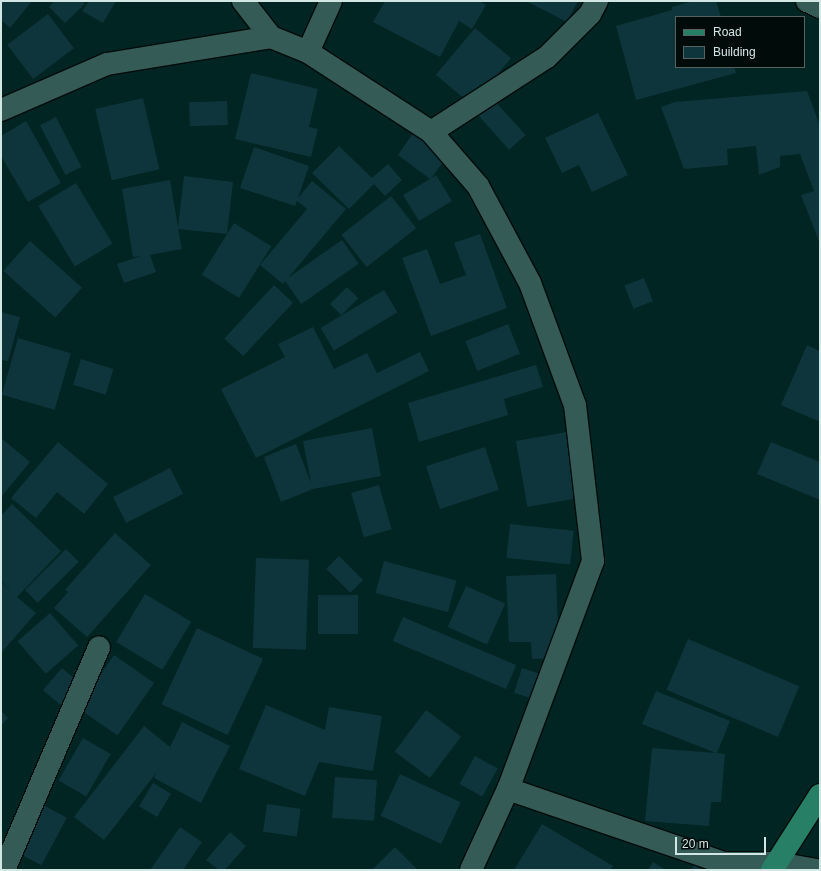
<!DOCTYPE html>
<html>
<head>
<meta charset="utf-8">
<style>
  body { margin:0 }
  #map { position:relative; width:821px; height:871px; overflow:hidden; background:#002522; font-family:Helvetica,sans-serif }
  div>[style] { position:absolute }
  .building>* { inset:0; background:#0e353b; transform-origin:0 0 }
  .roads { filter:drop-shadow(1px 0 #000c0a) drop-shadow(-1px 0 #000c0a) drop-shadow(0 1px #000c0a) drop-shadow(0 -1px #000c0a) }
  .minor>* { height:22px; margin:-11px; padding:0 11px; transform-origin:11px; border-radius:11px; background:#355b57 }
  .major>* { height:22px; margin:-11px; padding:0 11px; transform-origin:11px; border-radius:11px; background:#278065 }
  span { translate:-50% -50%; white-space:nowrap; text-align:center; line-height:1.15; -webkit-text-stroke:3.5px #010b0a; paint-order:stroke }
  .frame { position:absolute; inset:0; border:2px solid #d2e7e4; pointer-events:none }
  .legend { position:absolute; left:675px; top:16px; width:130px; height:52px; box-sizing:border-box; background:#010b0a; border:1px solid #556361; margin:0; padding:5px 7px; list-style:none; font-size:12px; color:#d2e7e4 }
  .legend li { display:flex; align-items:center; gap:8px; height:20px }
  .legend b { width:20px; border:1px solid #556361 }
  .scale { position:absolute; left:675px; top:837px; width:91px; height:18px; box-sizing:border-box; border:2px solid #d2e7e4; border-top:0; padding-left:5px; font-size:12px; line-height:14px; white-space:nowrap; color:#d2e7e4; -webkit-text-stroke:3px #010b0a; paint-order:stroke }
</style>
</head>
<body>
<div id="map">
  <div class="building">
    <i style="clip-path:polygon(1px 1px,32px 1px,10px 28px,1px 20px)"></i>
    <i style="clip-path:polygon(55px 1px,82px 1px,85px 4px,65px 23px,49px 7px)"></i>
    <i style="clip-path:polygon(89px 1px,116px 1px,103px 23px,82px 11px)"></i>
    <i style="clip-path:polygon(385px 1px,479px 1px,486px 5px,472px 29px,459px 21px,440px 57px,373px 22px)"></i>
    <i style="clip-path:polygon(526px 1px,578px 1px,567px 22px)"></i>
    <i style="clip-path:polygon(693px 1px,716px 1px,721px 17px,676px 17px,676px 67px,734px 67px,736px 73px,636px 100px,616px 26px,672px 10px,672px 7px)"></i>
    <i style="left:48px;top:14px;width:43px;height:51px;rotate:53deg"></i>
    <i style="left:475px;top:28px;width:47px;height:61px;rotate:40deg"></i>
    <i style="clip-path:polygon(251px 73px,318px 89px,309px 127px,318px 129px,311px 157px,235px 139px)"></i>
    <i style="clip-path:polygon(807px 91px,819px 123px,820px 134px,820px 244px,801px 195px,814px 191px,800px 154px,780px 156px,780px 167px,759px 175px,756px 146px,727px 149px,728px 165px,684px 169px,661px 107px,675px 102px)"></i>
    <i style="left:143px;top:98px;width:73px;height:49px;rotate:77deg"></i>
    <i style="left:494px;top:100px;width:47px;height:22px;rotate:48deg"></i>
    <i style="left:227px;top:101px;width:24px;height:38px;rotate:88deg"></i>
    <i style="clip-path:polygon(598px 113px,628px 175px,592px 192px,579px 165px,562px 173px,545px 138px)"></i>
    <i style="left:56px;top:117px;width:56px;height:18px;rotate:63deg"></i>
    <i style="clip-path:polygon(26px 121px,61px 183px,28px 202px,1px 156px,1px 136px)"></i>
    <i style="clip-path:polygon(413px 133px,446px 157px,431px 179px,436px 175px,452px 201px,419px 221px,403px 195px,430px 179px,398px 155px)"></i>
    <i style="clip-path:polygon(339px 146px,372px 178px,388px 164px,402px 180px,385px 196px,374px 184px,349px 209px,312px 173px)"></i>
    <i style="clip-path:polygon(254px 147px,309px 166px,298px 198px,312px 181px,346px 209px,283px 284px,260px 265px,307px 209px,297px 201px,295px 206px,240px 188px)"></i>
    <i style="clip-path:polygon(184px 176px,233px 182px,227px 234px,178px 229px,182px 249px,150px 255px,156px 272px,124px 283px,117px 264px,141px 256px,133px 257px,122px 189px,170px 180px,178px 227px)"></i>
    <i style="left:76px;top:183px;width:71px;height:44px;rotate:59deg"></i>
    <i style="left:391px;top:196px;width:41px;height:63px;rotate:52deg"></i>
    <i style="left:234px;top:223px;width:44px;height:61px;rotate:32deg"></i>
    <i style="clip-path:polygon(480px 234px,507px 308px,431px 336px,402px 258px,427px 249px,440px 284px,466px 275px,454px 243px)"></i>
    <i style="left:342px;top:240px;width:29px;height:70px;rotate:55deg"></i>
    <i style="left:30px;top:241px;width:70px;height:40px;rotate:42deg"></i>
    <i style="left:644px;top:278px;width:25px;height:21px;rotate:69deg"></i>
    <i style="left:274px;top:285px;width:26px;height:73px;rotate:43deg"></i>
    <i style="left:347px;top:287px;width:16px;height:24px;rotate:45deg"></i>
    <i style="left:384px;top:290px;width:26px;height:74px;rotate:59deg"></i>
    <i style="clip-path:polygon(1px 312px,20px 317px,8px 361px,1px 360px)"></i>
    <i style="left:508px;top:324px;width:32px;height:46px;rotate:68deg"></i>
    <i style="clip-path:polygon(313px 327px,334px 369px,367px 353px,377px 373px,420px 352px,429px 371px,256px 458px,221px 389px,285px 357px,278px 344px)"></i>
    <i style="left:18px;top:338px;width:55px;height:59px;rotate:16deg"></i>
    <i style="clip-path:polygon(807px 345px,820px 351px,820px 422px,781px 405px)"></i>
    <i style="left:81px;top:359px;width:34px;height:27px;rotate:17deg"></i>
    <i style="clip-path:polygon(536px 365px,543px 387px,504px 399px,508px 415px,419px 442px,408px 403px)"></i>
    <i style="clip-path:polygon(372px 428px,381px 476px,313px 489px,281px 502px,264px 457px,296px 444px,311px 483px,303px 441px)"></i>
    <i style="left:567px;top:432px;width:67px;height:52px;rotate:80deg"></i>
    <i style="clip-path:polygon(1px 438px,30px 462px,1px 497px)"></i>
    <i style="clip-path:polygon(58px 442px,108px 484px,84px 514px,57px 492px,36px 518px,11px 498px)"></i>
    <i style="clip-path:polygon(771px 442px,820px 462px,820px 500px,757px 474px)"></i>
    <i style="left:485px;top:447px;width:45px;height:62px;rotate:72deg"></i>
    <i style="left:170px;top:468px;width:29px;height:64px;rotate:63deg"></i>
    <i style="left:379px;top:485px;width:46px;height:29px;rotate:74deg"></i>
    <i style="clip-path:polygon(12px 504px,61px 551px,17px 597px,36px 613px,1px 653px,1px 582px,13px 593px,1px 581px,1px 516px)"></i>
    <i style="left:510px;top:524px;width:64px;height:34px;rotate:6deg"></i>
    <i style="clip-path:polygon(115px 533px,151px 565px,87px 637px,54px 608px,68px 592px,65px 590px)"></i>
    <i style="left:66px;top:549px;width:18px;height:58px;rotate:45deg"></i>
    <i style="left:339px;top:556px;width:34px;height:18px;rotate:45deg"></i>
    <i style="left:256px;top:558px;width:53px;height:90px;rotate:2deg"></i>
    <i style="left:384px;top:561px;width:75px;height:33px;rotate:15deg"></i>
    <i style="clip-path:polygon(556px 574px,559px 658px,532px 659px,531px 642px,509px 642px,506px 576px)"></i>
    <i style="left:466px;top:586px;width:43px;height:45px;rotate:24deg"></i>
    <i style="left:145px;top:594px;width:54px;height:56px;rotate:31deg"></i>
    <i style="left:358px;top:595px;width:39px;height:40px;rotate:90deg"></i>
    <i style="left:50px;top:613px;width:43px;height:43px;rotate:49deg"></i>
    <i style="left:403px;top:617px;width:123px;height:26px;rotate:23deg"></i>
    <i style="left:197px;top:628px;width:73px;height:84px;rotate:25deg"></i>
    <i style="left:688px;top:639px;width:121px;height:55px;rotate:23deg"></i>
    <i style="left:114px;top:655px;width:49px;height:64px;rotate:35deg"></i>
    <i style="left:62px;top:668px;width:23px;height:29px;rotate:41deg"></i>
    <i style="left:522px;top:668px;width:26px;height:26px;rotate:18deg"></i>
    <i style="clip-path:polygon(656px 691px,730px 721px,717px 753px,725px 754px,721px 802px,711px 802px,709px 826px,645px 821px,652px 748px,716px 753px,642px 724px)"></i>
    <i style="clip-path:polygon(266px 705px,325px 730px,329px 707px,382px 716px,373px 771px,319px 762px,305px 796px,239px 769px)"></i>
    <i style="left:426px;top:710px;width:44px;height:52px;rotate:37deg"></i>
    <i style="clip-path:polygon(1px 711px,8px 718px,1px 726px)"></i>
    <i style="clip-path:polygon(182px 722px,230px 746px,201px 803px,154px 778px,157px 772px,104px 840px,74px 817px,144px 726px,170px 747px)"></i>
    <i style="left:83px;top:738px;width:32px;height:49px;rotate:30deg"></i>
    <i style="left:475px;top:756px;width:26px;height:32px;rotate:29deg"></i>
    <i style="left:400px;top:774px;width:67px;height:46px;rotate:25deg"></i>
    <i style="left:335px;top:777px;width:42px;height:41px;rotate:4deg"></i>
    <i style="left:153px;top:783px;width:21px;height:27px;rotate:31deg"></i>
    <i style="left:267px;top:804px;width:34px;height:28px;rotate:8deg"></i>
    <i style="left:43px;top:805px;width:27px;height:54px;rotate:28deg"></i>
    <i style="clip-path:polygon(542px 824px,613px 866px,610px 870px,514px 870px)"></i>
    <i style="clip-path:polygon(180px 827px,202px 842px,183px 870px,150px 870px)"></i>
    <i style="clip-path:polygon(230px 832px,246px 846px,225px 870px,219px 870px,206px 860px)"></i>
    <i style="clip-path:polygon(395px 847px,418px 870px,372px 870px)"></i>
    <i style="clip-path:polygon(653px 862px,666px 870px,648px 870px)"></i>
    <i style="clip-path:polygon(694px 865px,701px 870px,691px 870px)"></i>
  </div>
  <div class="roads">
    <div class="minor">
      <i style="left:243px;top:1px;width:46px;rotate:52.1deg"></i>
      <i style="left:807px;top:1px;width:14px;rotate:25deg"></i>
      <i style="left:308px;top:52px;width:56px;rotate:-65.7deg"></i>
      <i style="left:1px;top:110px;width:116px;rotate:-23.5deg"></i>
      <i style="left:107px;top:64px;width:166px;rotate:-9.3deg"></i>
      <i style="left:271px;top:37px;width:40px;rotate:22deg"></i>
      <i style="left:308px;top:52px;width:147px;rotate:33deg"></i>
      <i style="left:431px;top:132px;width:72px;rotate:49deg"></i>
      <i style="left:478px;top:186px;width:110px;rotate:61.8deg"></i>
      <i style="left:530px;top:283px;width:130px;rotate:69.8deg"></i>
      <i style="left:575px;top:405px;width:157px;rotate:83.4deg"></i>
      <i style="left:593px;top:561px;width:243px;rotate:110.4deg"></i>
      <i style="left:508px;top:789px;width:89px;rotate:114.6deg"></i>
      <i style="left:431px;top:132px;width:138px;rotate:-32.9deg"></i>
      <i style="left:547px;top:57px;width:61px;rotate:-45deg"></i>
      <i style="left:590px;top:14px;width:15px;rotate:-62deg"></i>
      <i style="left:508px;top:789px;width:228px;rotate:18.9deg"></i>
      <i style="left:724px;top:863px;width:53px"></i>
      <i style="left:777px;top:863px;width:39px;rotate:10deg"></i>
      <i style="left:4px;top:870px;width:242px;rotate:-66.9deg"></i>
    </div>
    <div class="major">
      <i style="left:772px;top:870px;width:89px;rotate:-57.4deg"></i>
    </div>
  </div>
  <div class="frame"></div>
  <ul class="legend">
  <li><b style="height:5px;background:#278065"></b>Road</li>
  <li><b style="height:11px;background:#0e353b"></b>Building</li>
  </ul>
  <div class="scale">20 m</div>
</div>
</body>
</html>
